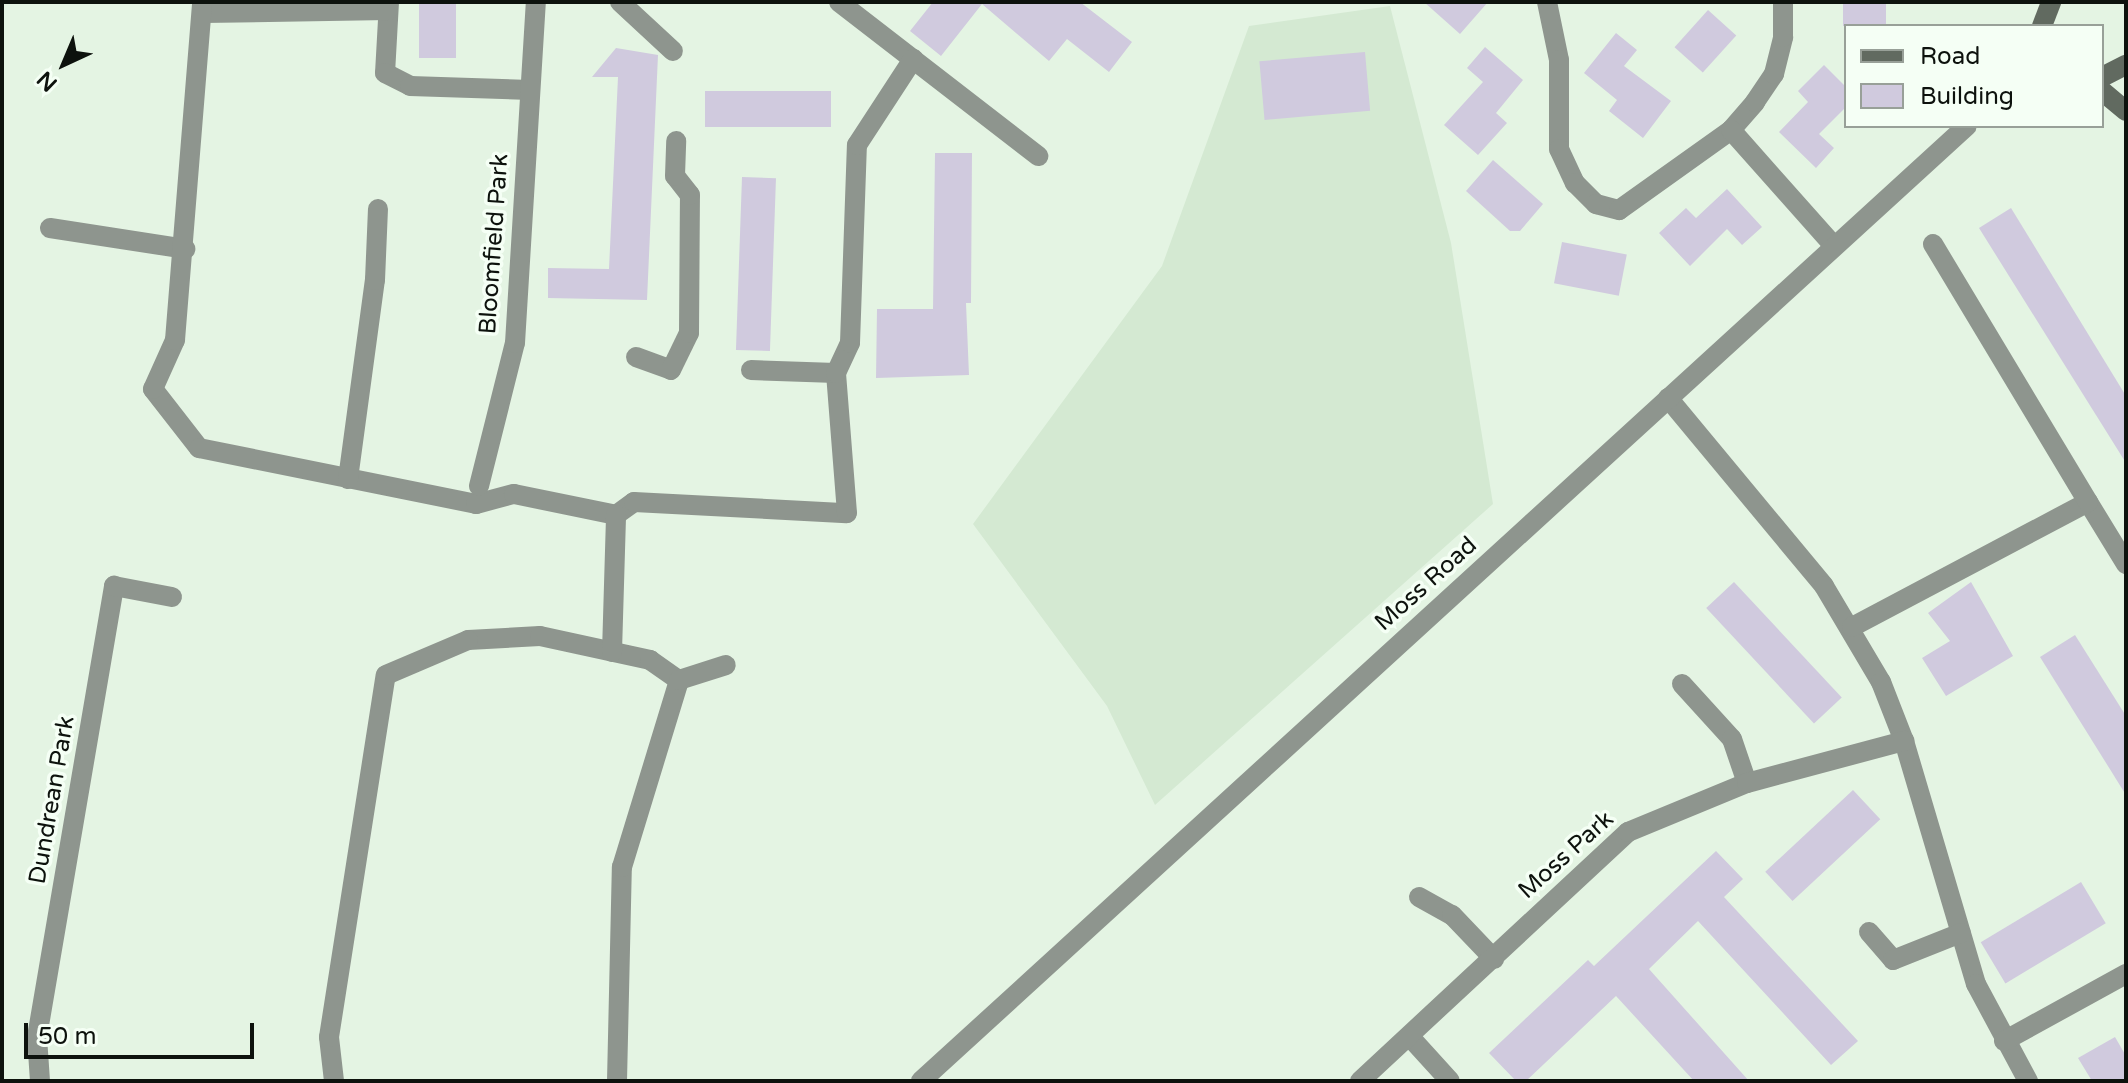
<!DOCTYPE html>
<html>
<head>
<meta charset="utf-8">
<style>
  body { margin:0 }
  #map { position:relative; width:2128px; height:1083px; overflow:hidden; background:#e4f4e3; font-family:"Varela Round",sans-serif }
  div>[style] { position:absolute }
  .built>* { inset:0; background:#d4e9d2 }
  .building>* { inset:0; background:#d0cade; transform-origin:0 0 }
  .pedestrian>* { height:20px; margin:-10px; padding:0 10px; transform-origin:10px; border-radius:10px; background:#8e958e }
  .minor>* { height:20px; margin:-10px; padding:0 10px; transform-origin:10px; border-radius:10px; background:#8e958e }
  .secondary>* { height:20px; margin:-10px; padding:0 10px; transform-origin:10px; border-radius:10px; background:#616a60 }
  span { translate:-50% -50%; white-space:nowrap; text-align:center; line-height:1.15; -webkit-text-stroke:7px #f5fff5; paint-order:stroke }
  .street-label { font-size:24px; color:#0d120d }
  .frame { position:absolute; inset:0; border:4px solid #0d120d; pointer-events:none }
  .legend { position:absolute; left:1844px; top:24px; width:260px; height:104px; box-sizing:border-box; background:#f5fff5; border:2px solid #98a098; margin:0; padding:10px 14px; list-style:none; font-size:24px; color:#0d120d }
  .legend li { display:flex; align-items:center; gap:16px; height:40px }
  .legend b { width:40px; border:2px solid #98a098 }
  .north { position:absolute; left:24px; top:24px; width:80px; height:80px; -webkit-text-stroke:6px #f5fff5; paint-order:stroke; rotate:224deg; font-size:22px; font-weight:700; line-height:32px; text-align:center; color:#0d120d }
  .north::after { content:''; display:block; margin:auto; width:28px; height:36px; background:#0d120d; clip-path:polygon(50% 0,100% 100%,50% 72%,0 100%) }
  .scale { position:absolute; left:24px; top:1023px; width:230px; height:36px; box-sizing:border-box; border:4px solid #0d120d; border-top:0; padding-left:10px; font-size:24px; line-height:28px; white-space:nowrap; color:#0d120d; -webkit-text-stroke:6px #f5fff5; paint-order:stroke }
</style>
</head>
<body>
<div id="map">
  <div class="built">
    <i style="clip-path:polygon(1390px 6px,1451px 243px,1493px 504px,1155px 805px,1107px 706px,973px 524px,1162px 266px,1249px 26px)"></i>
  </div>
  <div class="building">
    <i style="left:419px;top:2px;width:37px;height:56px"></i>
    <i style="clip-path:polygon(933px 2px,1080px 2px,1132px 42px,1109px 72px,1067px 39px,1049px 61px,982px 4px,941px 56px,910px 31px)"></i>
    <i style="clip-path:polygon(1424px 2px,1488px 2px,1460px 34px)"></i>
    <i style="left:1843px;top:2px;width:43px;height:24px"></i>
    <i style="left:1708px;top:10px;width:38px;height:50px;rotate:42deg"></i>
    <i style="clip-path:polygon(1616px 33px,1637px 50px,1624px 66px,1671px 101px,1643px 138px,1609px 111px,1617px 100px,1584px 73px)"></i>
    <i style="clip-path:polygon(1485px 47px,1523px 80px,1496px 113px,1507px 123px,1478px 155px,1444px 125px,1483px 82px,1467px 68px)"></i>
    <i style="clip-path:polygon(616px 48px,658px 55px,647px 300px,548px 298px,548px 268px,609px 269px,618px 77px,592px 77px)"></i>
    <i style="left:1365px;top:52px;width:59px;height:106px;rotate:85deg"></i>
    <i style="clip-path:polygon(1824px 65px,1846px 87px,1846px 107px,1819px 134px,1834px 148px,1816px 168px,1779px 132px,1808px 102px,1798px 91px)"></i>
    <i style="left:705px;top:91px;width:126px;height:36px"></i>
    <i style="clip-path:polygon(935px 153px,972px 153px,971px 303px,966px 303px,969px 375px,876px 378px,877px 309px,933px 309px)"></i>
    <i style="clip-path:polygon(1493px 160px,1543px 204px,1520px 231px,1510px 231px,1466px 191px)"></i>
    <i style="left:742px;top:177px;width:34px;height:173px;rotate:2deg"></i>
    <i style="clip-path:polygon(1727px 189px,1762px 227px,1742px 245px,1727px 229px,1690px 266px,1659px 233px,1686px 208px,1696px 218px)"></i>
    <i style="clip-path:polygon(2011px 208px,2126px 396px,2126px 463px,1979px 228px)"></i>
    <i style="left:1562px;top:242px;width:66px;height:42px;rotate:11deg"></i>
    <i style="left:1734px;top:582px;width:158px;height:38px;rotate:47deg"></i>
    <i style="clip-path:polygon(1971px 582px,2013px 656px,1946px 696px,1922px 658px,1950px 641px,1928px 613px)"></i>
    <i style="clip-path:polygon(2075px 635px,2126px 716px,2126px 795px,2040px 657px)"></i>
    <i style="left:1853px;top:790px;width:40px;height:120px;rotate:47deg"></i>
    <i style="clip-path:polygon(1716px 851px,1743px 879px,1724px 897px,1858px 1041px,1831px 1065px,1698px 921px,1649px 969px,1749px 1081px,1694px 1081px,1616px 996px,1526px 1081px,1516px 1081px,1489px 1053px,1588px 960px,1594px 966px)"></i>
    <i style="left:2081px;top:882px;width:48px;height:117px;rotate:59deg"></i>
    <i style="clip-path:polygon(2115px 1037px,2126px 1056px,2126px 1081px,2092px 1081px,2078px 1058px)"></i>
  </div>
  <div class="pedestrian">
    <i style="left:389px;top:2px;width:71px;rotate:93.2deg"></i>
    <i style="left:385px;top:73px;width:28px;rotate:27deg"></i>
    <i style="left:410px;top:86px;width:120px;rotate:1.9deg"></i>
    <i style="left:620px;top:2px;width:72px;rotate:42.8deg"></i>
    <i style="left:203px;top:13px;width:185px;rotate:-0.9deg"></i>
    <i style="left:50px;top:228px;width:137px;rotate:8.8deg"></i>
    <i style="left:636px;top:357px;width:37px;rotate:20deg"></i>
    <i style="left:671px;top:370px;width:41px;rotate:-64.1deg"></i>
    <i style="left:689px;top:333px;width:138px;rotate:-89.6deg"></i>
    <i style="left:690px;top:195px;width:24px;rotate:-128deg"></i>
    <i style="left:675px;top:176px;width:35px;rotate:-88deg"></i>
    <i style="left:153px;top:389px;width:75px;rotate:52.1deg"></i>
    <i style="left:199px;top:448px;width:283px;rotate:11.4deg"></i>
    <i style="left:476px;top:504px;width:39px;rotate:-15deg"></i>
    <i style="left:514px;top:494px;width:104px;rotate:11.6deg"></i>
    <i style="left:616px;top:515px;width:22px;rotate:-36deg"></i>
    <i style="left:634px;top:502px;width:213px;rotate:3deg"></i>
    <i style="left:847px;top:513px;width:140px;rotate:-94.5deg"></i>
    <i style="left:348px;top:479px;width:201px;rotate:-82.3deg"></i>
    <i style="left:375px;top:280px;width:71px;rotate:-87.6deg"></i>
    <i style="left:468px;top:640px;width:72px;rotate:-3.2deg"></i>
    <i style="left:540px;top:636px;width:113px;rotate:12.3deg"></i>
    <i style="left:650px;top:660px;width:35px;rotate:35deg"></i>
    <i style="left:612px;top:652px;width:137px;rotate:-88.3deg"></i>
  </div>
  <div class="minor">
    <i style="left:839px;top:2px;width:252px;rotate:37.7deg"></i>
    <i style="left:1547px;top:2px;width:59px;rotate:78.3deg"></i>
    <i style="left:1559px;top:60px;width:89px;rotate:90deg"></i>
    <i style="left:1559px;top:149px;width:38px;rotate:65deg"></i>
    <i style="left:1575px;top:183px;width:30px;rotate:45deg"></i>
    <i style="left:1596px;top:204px;width:24px;rotate:15deg"></i>
    <i style="left:1619px;top:210px;width:138px;rotate:-35.5deg"></i>
    <i style="left:1731px;top:130px;width:37px;rotate:-49deg"></i>
    <i style="left:1755px;top:102px;width:34px;rotate:-56deg"></i>
    <i style="left:1774px;top:74px;width:38px;rotate:-76deg"></i>
    <i style="left:1783px;top:37px;width:35px;rotate:-90deg"></i>
    <i style="left:1731px;top:130px;width:154px;rotate:48.4deg"></i>
    <i style="left:751px;top:370px;width:85px;rotate:2deg"></i>
    <i style="left:836px;top:373px;width:33px;rotate:-65deg"></i>
    <i style="left:850px;top:343px;width:198px;rotate:-88deg"></i>
    <i style="left:857px;top:145px;width:103px;rotate:-56.9deg"></i>
    <i style="left:153px;top:389px;width:54px;rotate:-65.8deg"></i>
    <i style="left:175px;top:340px;width:339px;rotate:-85.4deg"></i>
    <i style="left:1668px;top:398px;width:244px;rotate:50.3deg"></i>
    <i style="left:1824px;top:586px;width:112px;rotate:59.3deg"></i>
    <i style="left:1881px;top:682px;width:63px;rotate:68.7deg"></i>
    <i style="left:1904px;top:741px;width:253px;rotate:73.5deg"></i>
    <i style="left:1976px;top:984px;width:110px;rotate:61.8deg"></i>
    <i style="left:479px;top:486px;width:147px;rotate:-75.9deg"></i>
    <i style="left:515px;top:343px;width:342px;rotate:-86.5deg"></i>
    <i style="left:2088px;top:502px;width:73px;rotate:58.5deg"></i>
    <i style="left:1852px;top:627px;width:267px;rotate:-27.9deg"></i>
    <i style="left:2088px;top:502px;width:301px;rotate:-121deg"></i>
    <i style="left:1682px;top:684px;width:74px;rotate:47.7deg"></i>
    <i style="left:1732px;top:739px;width:46px;rotate:71.2deg"></i>
    <i style="left:1419px;top:897px;width:38px;rotate:29deg"></i>
    <i style="left:1452px;top:915px;width:61px;rotate:46.3deg"></i>
    <i style="left:1869px;top:932px;width:37px;rotate:49deg"></i>
    <i style="left:1893px;top:960px;width:73px;rotate:-21.7deg"></i>
    <i style="left:1410px;top:1037px;width:59px;rotate:47.7deg"></i>
    <i style="left:2004px;top:1041px;width:139px;rotate:-28.8deg"></i>
    <i style="left:40px;top:1081px;width:44px;rotate:-93.9deg"></i>
    <i style="left:37px;top:1037px;width:458px;rotate:-80.3deg"></i>
    <i style="left:114px;top:586px;width:59px;rotate:10.7deg"></i>
    <i style="left:334px;top:1081px;width:44px;rotate:-96.5deg"></i>
    <i style="left:329px;top:1037px;width:366px;rotate:-81.1deg"></i>
    <i style="left:386px;top:675px;width:89px;rotate:-23.1deg"></i>
    <i style="left:617px;top:1081px;width:214px;rotate:-88.7deg"></i>
    <i style="left:622px;top:867px;width:195px;rotate:-73deg"></i>
    <i style="left:679px;top:680px;width:49px;rotate:-17.7deg"></i>
    <i style="left:921px;top:1081px;width:1416px;rotate:-42.4deg"></i>
    <i style="left:1360px;top:1081px;width:366px;rotate:-42.9deg"></i>
    <i style="left:1628px;top:832px;width:129px;rotate:-22.4deg"></i>
    <i style="left:1747px;top:783px;width:163px;rotate:-15deg"></i>
  </div>
  <div class="secondary">
    <i style="left:2042px;top:26px;width:26px;rotate:-69deg"></i>
    <i style="left:2102px;top:77px;width:27px;rotate:-27deg"></i>
    <i style="left:2102px;top:91px;width:31px;rotate:40deg"></i>
  </div>
  <div class="street-label">
    <span style="left:494px;top:244px;rotate:-86deg">Bloomfield Park</span>
    <span style="left:1426px;top:584px;rotate:-42deg">Moss Road</span>
    <span style="left:52px;top:800px;rotate:-80deg">Dundrean Park</span>
    <span style="left:1566px;top:855px;rotate:-42deg">Moss Park</span>
  </div>
  <div class="frame"></div>
  <ul class="legend">
  <li><b style="height:10px;background:#616a60"></b>Road</li>
  <li><b style="height:22px;background:#d0cade"></b>Building</li>
  </ul>
  <div class="north">N</div>
  <div class="scale">50 m</div>
</div>
</body>
</html>
